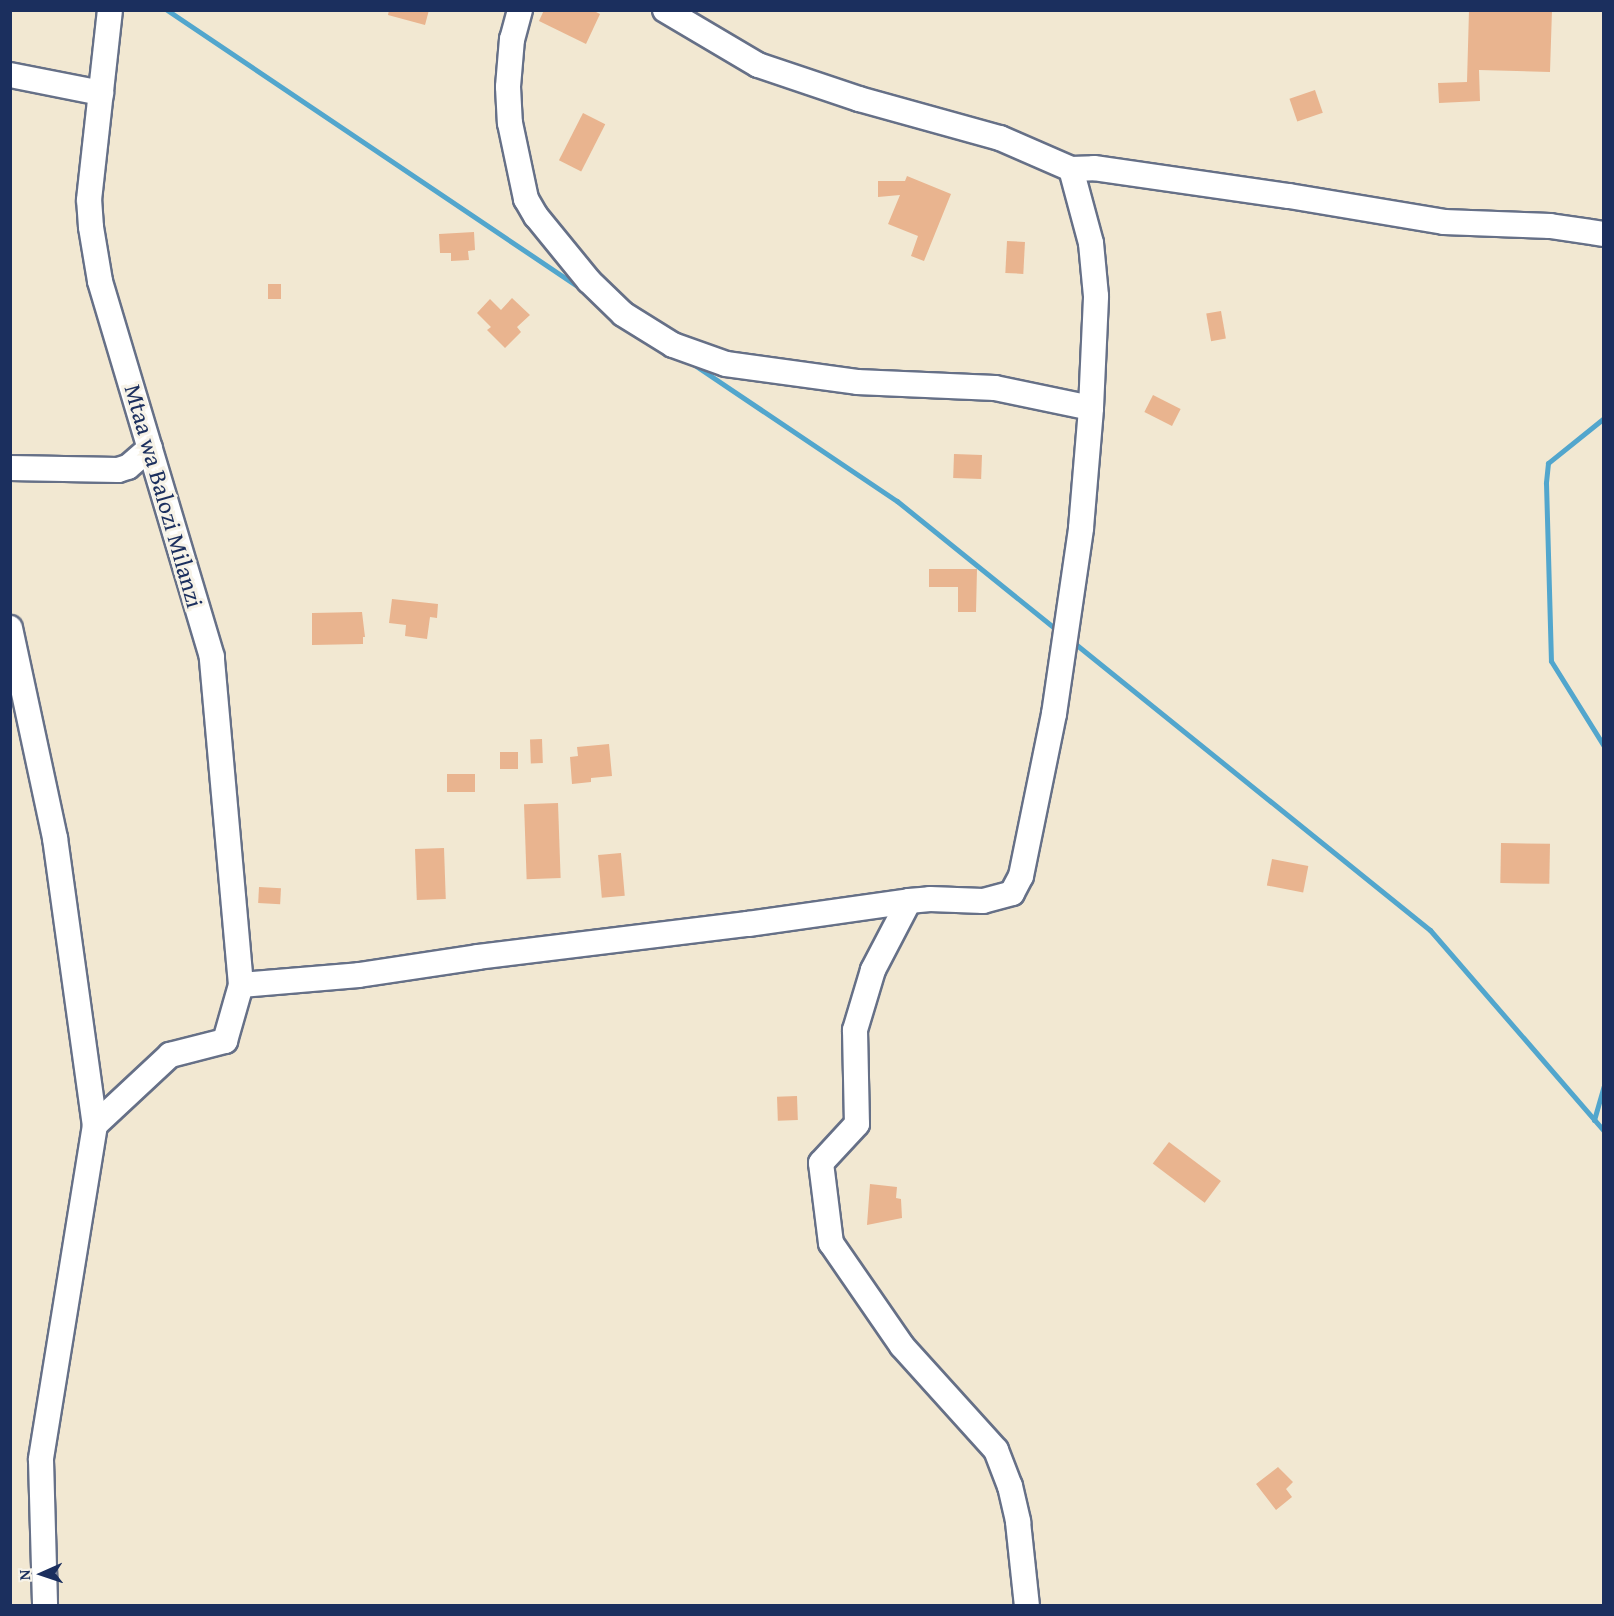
<!DOCTYPE html>
<html>
<head>
<meta charset="utf-8">
<style>
  body { margin:0 }
  #map { position:relative; width:1614px; height:1616px; overflow:hidden; background:#f2e8d2; font-family:"Gentium Book Plus",serif }
  div>[style] { position:absolute }
  .stream>* { height:5px; margin:-2.5px; padding:0 2.5px; transform-origin:2.5px; border-radius:2.5px; background:#52a6cd }
  .building>* { inset:0; background:#e9b48f; transform-origin:0 0 }
  .roads { filter:drop-shadow(2px 0 #667087) drop-shadow(-2px 0 #667087) drop-shadow(0 2px #667087) drop-shadow(0 -2px #667087) }
  .minor>* { height:24px; margin:-12px; padding:0 12px; transform-origin:12px; border-radius:12px; background:#fff }
  span { translate:-50% -50%; white-space:nowrap; text-align:center; line-height:1.15; -webkit-text-stroke:6px #f7f3e8; paint-order:stroke }
  .street-label { font-size:24px; color:#1b2f5e }
  .frame { position:absolute; inset:0; border:12px solid #1b2f5e; pointer-events:none }
  .north { position:absolute; left:12px; top:1544px; width:60px; height:60px; -webkit-text-stroke:4px #f7f3e8; paint-order:stroke; rotate:267deg; font-size:16px; font-weight:700; line-height:24px; text-align:center; color:#1b2f5e }
  .north::after { content:''; display:block; margin:auto; width:21px; height:27px; background:#1b2f5e; clip-path:polygon(50% 0,100% 100%,50% 72%,0 100%) }
</style>
</head>
<body>
<div id="map">
  <div class="stream">
    <i style="left:167px;top:10px;width:501px;rotate:33.94deg"></i>
    <i style="left:693px;top:364px;width:246px;rotate:33.9deg"></i>
    <i style="left:897px;top:501px;width:207px;rotate:38.9deg"></i>
    <i style="left:1604px;top:418px;width:72px;rotate:141.2deg"></i>
    <i style="left:1548px;top:463px;width:20px;rotate:96deg"></i>
    <i style="left:1546px;top:483px;width:178px;rotate:88.4deg"></i>
    <i style="left:1551px;top:661px;width:100px;rotate:58.1deg"></i>
    <i style="left:1073px;top:642px;width:459px;rotate:38.9deg"></i>
    <i style="left:1430px;top:930px;width:266px;rotate:49.1deg"></i>
    <i style="left:1594px;top:1120px;width:35px;rotate:-74deg"></i>
  </div>
  <div class="building">
    <i style="clip-path:polygon(389px 10px,429px 10px,425px 25px,388px 15px)"></i>
    <i style="clip-path:polygon(544px 10px,592px 10px,600px 14px,586px 44px,539px 21px)"></i>
    <i style="clip-path:polygon(1469px 10px,1552px 10px,1550px 72px,1479px 70px,1480px 101px,1439px 103px,1438px 83px,1467px 82px)"></i>
    <i style="left:1315px;top:90px;width:24px;height:27px;rotate:71deg"></i>
    <i style="left:583px;top:113px;width:25px;height:53px;rotate:27deg"></i>
    <i style="clip-path:polygon(907px 176px,951px 194px,924px 261px,911px 256px,918px 236px,888px 224px,900px 195px,878px 197px,878px 181px,905px 181px)"></i>
    <i style="clip-path:polygon(474px 232px,475px 250px,468px 251px,469px 260px,451px 261px,451px 253px,440px 253px,439px 234px)"></i>
    <i style="left:1007px;top:241px;width:18px;height:32px;rotate:3deg"></i>
    <i style="left:268px;top:284px;width:13px;height:15px"></i>
    <i style="clip-path:polygon(512px 298px,530px 315px,517px 327px,521px 332px,505px 348px,487px 330px,491px 327px,477px 313px,490px 299px,501px 310px)"></i>
    <i style="left:1221px;top:311px;width:28px;height:15px;rotate:80deg"></i>
    <i style="left:1153px;top:395px;width:31px;height:19px;rotate:27deg"></i>
    <i style="left:954px;top:454px;width:28px;height:24px;rotate:2deg"></i>
    <i style="clip-path:polygon(929px 569px,977px 569px,976px 612px,958px 612px,958px 587px,929px 587px)"></i>
    <i style="clip-path:polygon(392px 599px,438px 604px,437px 618px,430px 617px,427px 639px,405px 636px,406px 625px,389px 623px)"></i>
    <i style="clip-path:polygon(362px 612px,365px 637px,363px 637px,363px 644px,312px 645px,312px 613px)"></i>
    <i style="left:542px;top:739px;width:24px;height:12px;rotate:88deg"></i>
    <i style="clip-path:polygon(609px 744px,612px 776px,591px 778px,591px 782px,572px 784px,570px 757px,578px 756px,577px 747px)"></i>
    <i style="left:500px;top:752px;width:18px;height:17px"></i>
    <i style="left:475px;top:774px;width:18px;height:28px;rotate:90deg"></i>
    <i style="left:558px;top:803px;width:75px;height:34px;rotate:88deg"></i>
    <i style="left:1501px;top:843px;width:49px;height:40px;rotate:1deg"></i>
    <i style="left:444px;top:848px;width:51px;height:29px;rotate:88deg"></i>
    <i style="left:621px;top:853px;width:43px;height:23px;rotate:85deg"></i>
    <i style="left:1272px;top:859px;width:37px;height:27px;rotate:11deg"></i>
    <i style="left:259px;top:887px;width:22px;height:16px;rotate:3deg"></i>
    <i style="left:797px;top:1096px;width:24px;height:20px;rotate:88deg"></i>
    <i style="left:1169px;top:1142px;width:65px;height:27px;rotate:37deg"></i>
    <i style="clip-path:polygon(870px 1184px,897px 1187px,896px 1198px,901px 1199px,902px 1218px,867px 1225px)"></i>
    <i style="clip-path:polygon(1278px 1467px,1293px 1482px,1286px 1489px,1292px 1497px,1276px 1510px,1256px 1484px)"></i>
  </div>
  <div class="roads">
    <div class="minor">
      <i style="left:520px;top:10px;width:30px;rotate:105deg"></i>
      <i style="left:512px;top:39px;width:48px;rotate:94.8deg"></i>
      <i style="left:508px;top:87px;width:36px;rotate:87deg"></i>
      <i style="left:510px;top:123px;width:78px;rotate:78.1deg"></i>
      <i style="left:526px;top:199px;width:20px;rotate:60deg"></i>
      <i style="left:536px;top:216px;width:84px;rotate:50.8deg"></i>
      <i style="left:589px;top:281px;width:47px;rotate:44.1deg"></i>
      <i style="left:623px;top:314px;width:59px;rotate:31.8deg"></i>
      <i style="left:673px;top:345px;width:56px;rotate:19.7deg"></i>
      <i style="left:726px;top:364px;width:132px;rotate:7.8deg"></i>
      <i style="left:857px;top:382px;width:138px;rotate:2.5deg"></i>
      <i style="left:995px;top:388px;width:98px;rotate:11.8deg"></i>
      <i style="left:665px;top:10px;width:108px;rotate:30.6deg"></i>
      <i style="left:758px;top:65px;width:107px;rotate:18.6deg"></i>
      <i style="left:859px;top:99px;width:146px;rotate:15.5deg"></i>
      <i style="left:1000px;top:138px;width:77px;rotate:23.6deg"></i>
      <i style="left:1071px;top:169px;width:23px;rotate:-2deg"></i>
      <i style="left:1094px;top:168px;width:197px;rotate:8.2deg"></i>
      <i style="left:1289px;top:196px;width:157px;rotate:9.5deg"></i>
      <i style="left:1444px;top:222px;width:106px;rotate:2.2deg"></i>
      <i style="left:1550px;top:226px;width:55px;rotate:8.4deg"></i>
      <i style="left:10px;top:75px;width:93px;rotate:11.2deg"></i>
      <i style="left:10px;top:468px;width:108px;rotate:1.1deg"></i>
      <i style="left:118px;top:470px;width:10px;rotate:-17deg"></i>
      <i style="left:128px;top:467px;width:29px;rotate:-41deg"></i>
      <i style="left:10px;top:628px;width:215px;rotate:77.9deg"></i>
      <i style="left:55px;top:838px;width:290px;rotate:82.1deg"></i>
      <i style="left:95px;top:1125px;width:339px;rotate:99.2deg"></i>
      <i style="left:41px;top:1460px;width:146px;rotate:88.4deg"></i>
      <i style="left:909px;top:901px;width:78px;rotate:117.6deg"></i>
      <i style="left:873px;top:970px;width:63px;rotate:106.7deg"></i>
      <i style="left:855px;top:1030px;width:94px;rotate:88.8deg"></i>
      <i style="left:857px;top:1124px;width:53px;rotate:132.7deg"></i>
      <i style="left:821px;top:1163px;width:81px;rotate:82.9deg"></i>
      <i style="left:831px;top:1243px;width:125px;rotate:55.4deg"></i>
      <i style="left:902px;top:1346px;width:140px;rotate:47.9deg"></i>
      <i style="left:996px;top:1450px;width:39px;rotate:69deg"></i>
      <i style="left:1010px;top:1486px;width:37px;rotate:77deg"></i>
      <i style="left:1018px;top:1522px;width:84px;rotate:83.9deg"></i>
      <i style="left:241px;top:985px;width:118px;rotate:-4.8deg"></i>
      <i style="left:359px;top:975px;width:120px;rotate:-8.6deg"></i>
      <i style="left:478px;top:957px;width:272px;rotate:-7deg"></i>
      <i style="left:748px;top:924px;width:163px;rotate:-8.1deg"></i>
      <i style="left:909px;top:901px;width:21px;rotate:-5deg"></i>
      <i style="left:930px;top:899px;width:53px;rotate:2.2deg"></i>
      <i style="left:983px;top:901px;width:30px;rotate:-15deg"></i>
      <i style="left:1012px;top:893px;width:19px;rotate:-62deg"></i>
      <i style="left:1021px;top:876px;width:165px;rotate:-78.5deg"></i>
      <i style="left:1054px;top:714px;width:188px;rotate:-81.7deg"></i>
      <i style="left:1081px;top:528px;width:120px;rotate:-85.2deg"></i>
      <i style="left:1091px;top:408px;width:112px;rotate:-87.4deg"></i>
      <i style="left:1096px;top:296px;width:53px;rotate:-95.4deg"></i>
      <i style="left:1091px;top:243px;width:77px;rotate:-105.1deg"></i>
      <i style="left:95px;top:1125px;width:103px;rotate:-43deg"></i>
      <i style="left:170px;top:1055px;width:57px;rotate:-14.3deg"></i>
      <i style="left:225px;top:1041px;width:58px;rotate:-74.1deg"></i>
      <i style="left:241px;top:985px;width:329px;rotate:-95.1deg"></i>
      <i style="left:212px;top:657px;width:392px;rotate:-106.6deg"></i>
      <i style="left:100px;top:281px;width:55px;rotate:-99.5deg"></i>
      <i style="left:91px;top:227px;width:27px;rotate:-94deg"></i>
      <i style="left:89px;top:200px;width:191px;rotate:-83.7deg"></i>
    </div>
  </div>
  <div class="street-label">
    <span style="left:164px;top:496px;rotate:74deg">Mtaa wa Balozi Milanzi</span>
  </div>
  <div class="frame"></div>
  <div class="north">N</div>
</div>
</body>
</html>
